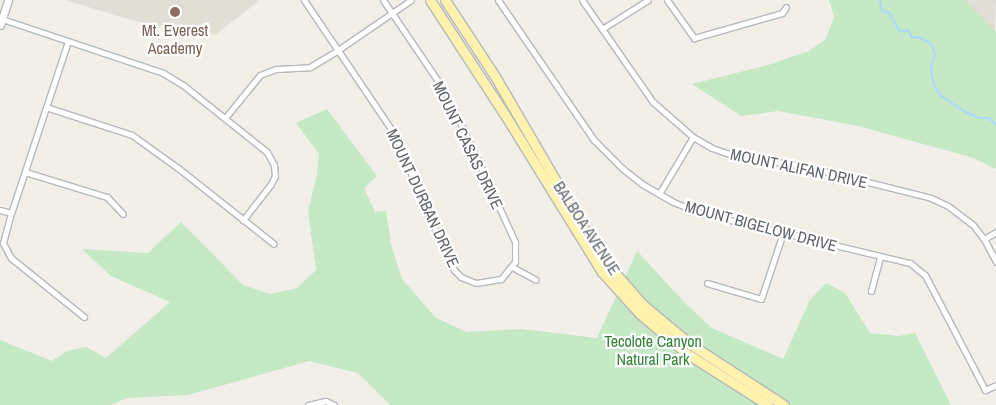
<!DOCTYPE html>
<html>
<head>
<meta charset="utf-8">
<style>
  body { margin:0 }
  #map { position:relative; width:996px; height:405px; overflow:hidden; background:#f1efe8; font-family:"Archivo Narrow",sans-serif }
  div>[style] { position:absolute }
  .education>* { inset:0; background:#e1ded6 }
  .green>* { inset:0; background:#c5e8c5 }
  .stream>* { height:2px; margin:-1px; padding:0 1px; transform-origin:1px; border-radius:1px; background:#aadaff }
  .roads { filter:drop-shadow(1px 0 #b5b8bc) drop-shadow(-1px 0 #b5b8bc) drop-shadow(0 1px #b5b8bc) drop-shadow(0 -1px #b5b8bc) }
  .minor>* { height:5px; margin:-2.5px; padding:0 2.5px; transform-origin:2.5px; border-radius:2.5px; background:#fff }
  .tertiary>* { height:7px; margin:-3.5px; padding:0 3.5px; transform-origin:3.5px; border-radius:3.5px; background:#fff }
  .primary>* { height:9px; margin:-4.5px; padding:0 4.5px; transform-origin:4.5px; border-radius:4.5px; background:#fff2af }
  .dots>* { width:14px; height:14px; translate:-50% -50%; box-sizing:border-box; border:2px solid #fff; border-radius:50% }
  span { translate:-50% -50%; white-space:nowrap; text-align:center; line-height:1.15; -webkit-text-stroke:4.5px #fff; paint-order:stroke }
  .education-label { font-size:16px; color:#785e54 }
  .street-label { font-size:16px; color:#5f6368 }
  .park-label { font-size:16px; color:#348238 }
</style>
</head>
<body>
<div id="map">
  <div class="education">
    <i style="clip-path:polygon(65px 0,257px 0,258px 2px,215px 35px,138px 22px)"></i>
    <i style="clip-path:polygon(965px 0,996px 0,995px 33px)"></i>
  </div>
  <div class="green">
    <i style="clip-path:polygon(829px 0,965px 0,996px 32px,996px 169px,974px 158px,858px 126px,778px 111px,741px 116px,692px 84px,768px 65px,809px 51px,826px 39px,834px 17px)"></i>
    <i style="clip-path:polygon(327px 109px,377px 176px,364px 188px,375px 212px,386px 211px,391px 244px,402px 279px,436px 318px,467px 332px,521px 329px,597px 338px,637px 251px,687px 305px,712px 328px,783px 359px,810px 300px,826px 283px,845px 293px,870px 333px,899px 336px,915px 333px,951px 405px,390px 405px,358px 373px,309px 361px,188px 395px,127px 398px,111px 405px,0 405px,0 340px,52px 361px,67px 351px,86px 347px,106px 358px,170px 302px,111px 276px,82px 249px,148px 253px,181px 222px,243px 285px,270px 294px,297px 288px,316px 270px,308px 211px,317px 175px,319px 154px,296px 123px)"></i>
  </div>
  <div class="stream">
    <i style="left:880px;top:0;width:11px;rotate:80deg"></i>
    <i style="left:882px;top:11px;width:8px;rotate:14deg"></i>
    <i style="left:890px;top:13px;width:20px;rotate:63deg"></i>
    <i style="left:899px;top:31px;width:9px;rotate:-6deg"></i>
    <i style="left:908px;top:30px;width:9px;rotate:63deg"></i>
    <i style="left:912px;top:38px;width:7px;rotate:-8deg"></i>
    <i style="left:919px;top:37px;width:11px;rotate:27deg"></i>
    <i style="left:929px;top:42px;width:7px;rotate:56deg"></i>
    <i style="left:933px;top:48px;width:6px;rotate:72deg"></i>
    <i style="left:935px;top:54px;width:15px;rotate:106deg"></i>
    <i style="left:931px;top:68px;width:8px;rotate:83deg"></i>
    <i style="left:932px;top:76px;width:9px;rotate:77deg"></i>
    <i style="left:934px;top:85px;width:12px;rotate:59deg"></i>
    <i style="left:940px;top:95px;width:29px;rotate:34deg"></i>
    <i style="left:964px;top:111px;width:17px;rotate:25deg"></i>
    <i style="left:979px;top:118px;width:10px"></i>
    <i style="left:989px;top:118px;width:10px;rotate:45deg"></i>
  </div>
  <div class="roads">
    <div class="minor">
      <i style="left:304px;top:0;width:166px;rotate:56deg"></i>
      <i style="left:397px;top:138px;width:71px;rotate:68.5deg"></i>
      <i style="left:423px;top:204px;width:73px;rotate:64.8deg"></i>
      <i style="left:454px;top:270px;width:10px;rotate:45deg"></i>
      <i style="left:461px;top:277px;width:16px;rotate:22deg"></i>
      <i style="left:476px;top:283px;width:25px;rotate:-9deg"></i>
      <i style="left:501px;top:279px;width:22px;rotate:-51deg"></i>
      <i style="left:515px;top:262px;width:20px;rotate:-90deg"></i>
      <i style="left:515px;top:242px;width:142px;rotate:-114.6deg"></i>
      <i style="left:456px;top:113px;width:30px;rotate:-118deg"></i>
      <i style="left:442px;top:87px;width:105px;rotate:-124.1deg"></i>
      <i style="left:498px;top:0;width:170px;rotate:55.6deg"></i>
      <i style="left:594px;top:140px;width:41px;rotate:45deg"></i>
      <i style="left:623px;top:169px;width:24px;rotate:38deg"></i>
      <i style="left:642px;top:184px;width:36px;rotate:30deg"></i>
      <i style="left:673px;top:202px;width:30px;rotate:21deg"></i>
      <i style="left:701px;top:213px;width:215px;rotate:13.5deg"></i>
      <i style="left:910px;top:263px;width:19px;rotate:39deg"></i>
      <i style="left:925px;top:275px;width:130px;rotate:62.4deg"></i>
      <i style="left:985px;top:390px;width:12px;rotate:-24deg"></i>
      <i style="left:582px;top:0;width:124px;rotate:55.2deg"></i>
      <i style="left:653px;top:102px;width:53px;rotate:41.2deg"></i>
      <i style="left:693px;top:137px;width:22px;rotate:30deg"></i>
      <i style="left:712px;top:148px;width:21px;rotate:19deg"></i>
      <i style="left:732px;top:155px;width:77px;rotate:9deg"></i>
      <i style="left:808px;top:167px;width:127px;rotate:14.1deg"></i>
      <i style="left:931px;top:198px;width:19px;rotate:25deg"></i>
      <i style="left:948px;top:206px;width:31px;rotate:37deg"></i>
      <i style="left:973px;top:225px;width:18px;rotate:52deg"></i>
      <i style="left:984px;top:239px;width:26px;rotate:62deg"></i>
      <i style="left:667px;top:0;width:47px;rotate:54.6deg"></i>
      <i style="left:694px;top:38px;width:91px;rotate:-15.9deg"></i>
      <i style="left:782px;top:13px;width:7px;rotate:-56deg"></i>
      <i style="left:2px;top:19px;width:170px;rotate:18.5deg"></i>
      <i style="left:163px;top:73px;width:23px;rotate:31deg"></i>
      <i style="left:183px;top:85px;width:107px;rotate:38.6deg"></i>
      <i style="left:267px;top:152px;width:15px;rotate:62deg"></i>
      <i style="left:274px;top:165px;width:11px;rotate:85deg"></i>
      <i style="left:275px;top:176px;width:9px;rotate:117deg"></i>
      <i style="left:271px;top:184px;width:46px;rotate:127.9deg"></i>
      <i style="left:602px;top:29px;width:54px;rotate:-32.2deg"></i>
      <i style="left:68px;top:41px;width:181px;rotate:108.3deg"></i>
      <i style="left:11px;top:213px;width:31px;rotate:105deg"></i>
      <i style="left:3px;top:243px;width:17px;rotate:62deg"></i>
      <i style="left:11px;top:258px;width:94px;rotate:38.9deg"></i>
      <i style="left:46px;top:107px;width:90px;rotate:18deg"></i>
      <i style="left:132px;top:135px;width:57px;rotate:35.7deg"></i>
      <i style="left:178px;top:168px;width:122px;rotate:38.4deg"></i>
      <i style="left:225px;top:118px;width:55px;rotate:-50.9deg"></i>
      <i style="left:260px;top:75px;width:17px;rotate:-21deg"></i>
      <i style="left:276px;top:69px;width:34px;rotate:-3deg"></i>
      <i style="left:310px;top:67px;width:33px;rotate:-31deg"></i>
      <i style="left:338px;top:50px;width:88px;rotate:-34.4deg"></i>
      <i style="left:25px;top:172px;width:86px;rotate:17deg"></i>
      <i style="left:107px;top:197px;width:23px;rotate:47deg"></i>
      <i style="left:659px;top:194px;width:66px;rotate:-59.2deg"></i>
      <i style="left:0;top:210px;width:11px;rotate:15deg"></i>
      <i style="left:984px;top:239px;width:14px;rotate:-30deg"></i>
      <i style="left:512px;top:267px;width:27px;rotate:28deg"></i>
      <i style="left:707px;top:283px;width:56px;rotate:16.5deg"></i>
      <i style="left:761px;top:299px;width:70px;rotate:-71.6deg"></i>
      <i style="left:871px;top:291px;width:35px;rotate:-75deg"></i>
      <i style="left:308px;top:405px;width:18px;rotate:-13deg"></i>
      <i style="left:326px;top:401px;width:9px;rotate:27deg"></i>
    </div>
    <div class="tertiary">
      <i style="left:0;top:25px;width:26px;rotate:-72deg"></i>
    </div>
    <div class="primary">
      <i style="left:430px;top:0;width:137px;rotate:56.9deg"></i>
      <i style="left:505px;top:115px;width:185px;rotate:58.3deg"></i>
      <i style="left:602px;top:272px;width:55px;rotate:47.9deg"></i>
      <i style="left:639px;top:313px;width:62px;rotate:40.4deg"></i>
      <i style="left:686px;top:353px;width:97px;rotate:32.4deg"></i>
      <i style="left:445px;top:0;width:93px;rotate:56.8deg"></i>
      <i style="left:496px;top:78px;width:169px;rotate:59.8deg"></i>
      <i style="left:581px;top:224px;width:50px;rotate:56.3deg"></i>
      <i style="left:609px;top:266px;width:50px;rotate:49deg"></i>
      <i style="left:642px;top:304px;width:62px;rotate:39.8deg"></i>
      <i style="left:690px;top:344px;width:112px;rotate:33deg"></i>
    </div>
  </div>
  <div class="dots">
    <i style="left:175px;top:12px;background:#8d6e63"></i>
  </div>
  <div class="education-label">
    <span style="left:175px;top:39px">Mt. Everest<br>Academy</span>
  </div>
  <div class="street-label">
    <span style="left:468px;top:145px;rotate:64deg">MOUNT CASAS DRIVE</span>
    <span style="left:799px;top:168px;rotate:12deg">MOUNT ALIFAN DRIVE</span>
    <span style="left:423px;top:198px;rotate:65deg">MOUNT DURBAN DRIVE</span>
    <span style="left:761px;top:226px;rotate:15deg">MOUNT BIGELOW DRIVE</span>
    <span style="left:587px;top:228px;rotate:57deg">BALBOA AVENUE</span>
  </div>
  <div class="park-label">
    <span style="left:653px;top:350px">Tecolote Canyon<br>Natural Park</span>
  </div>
</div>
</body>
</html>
